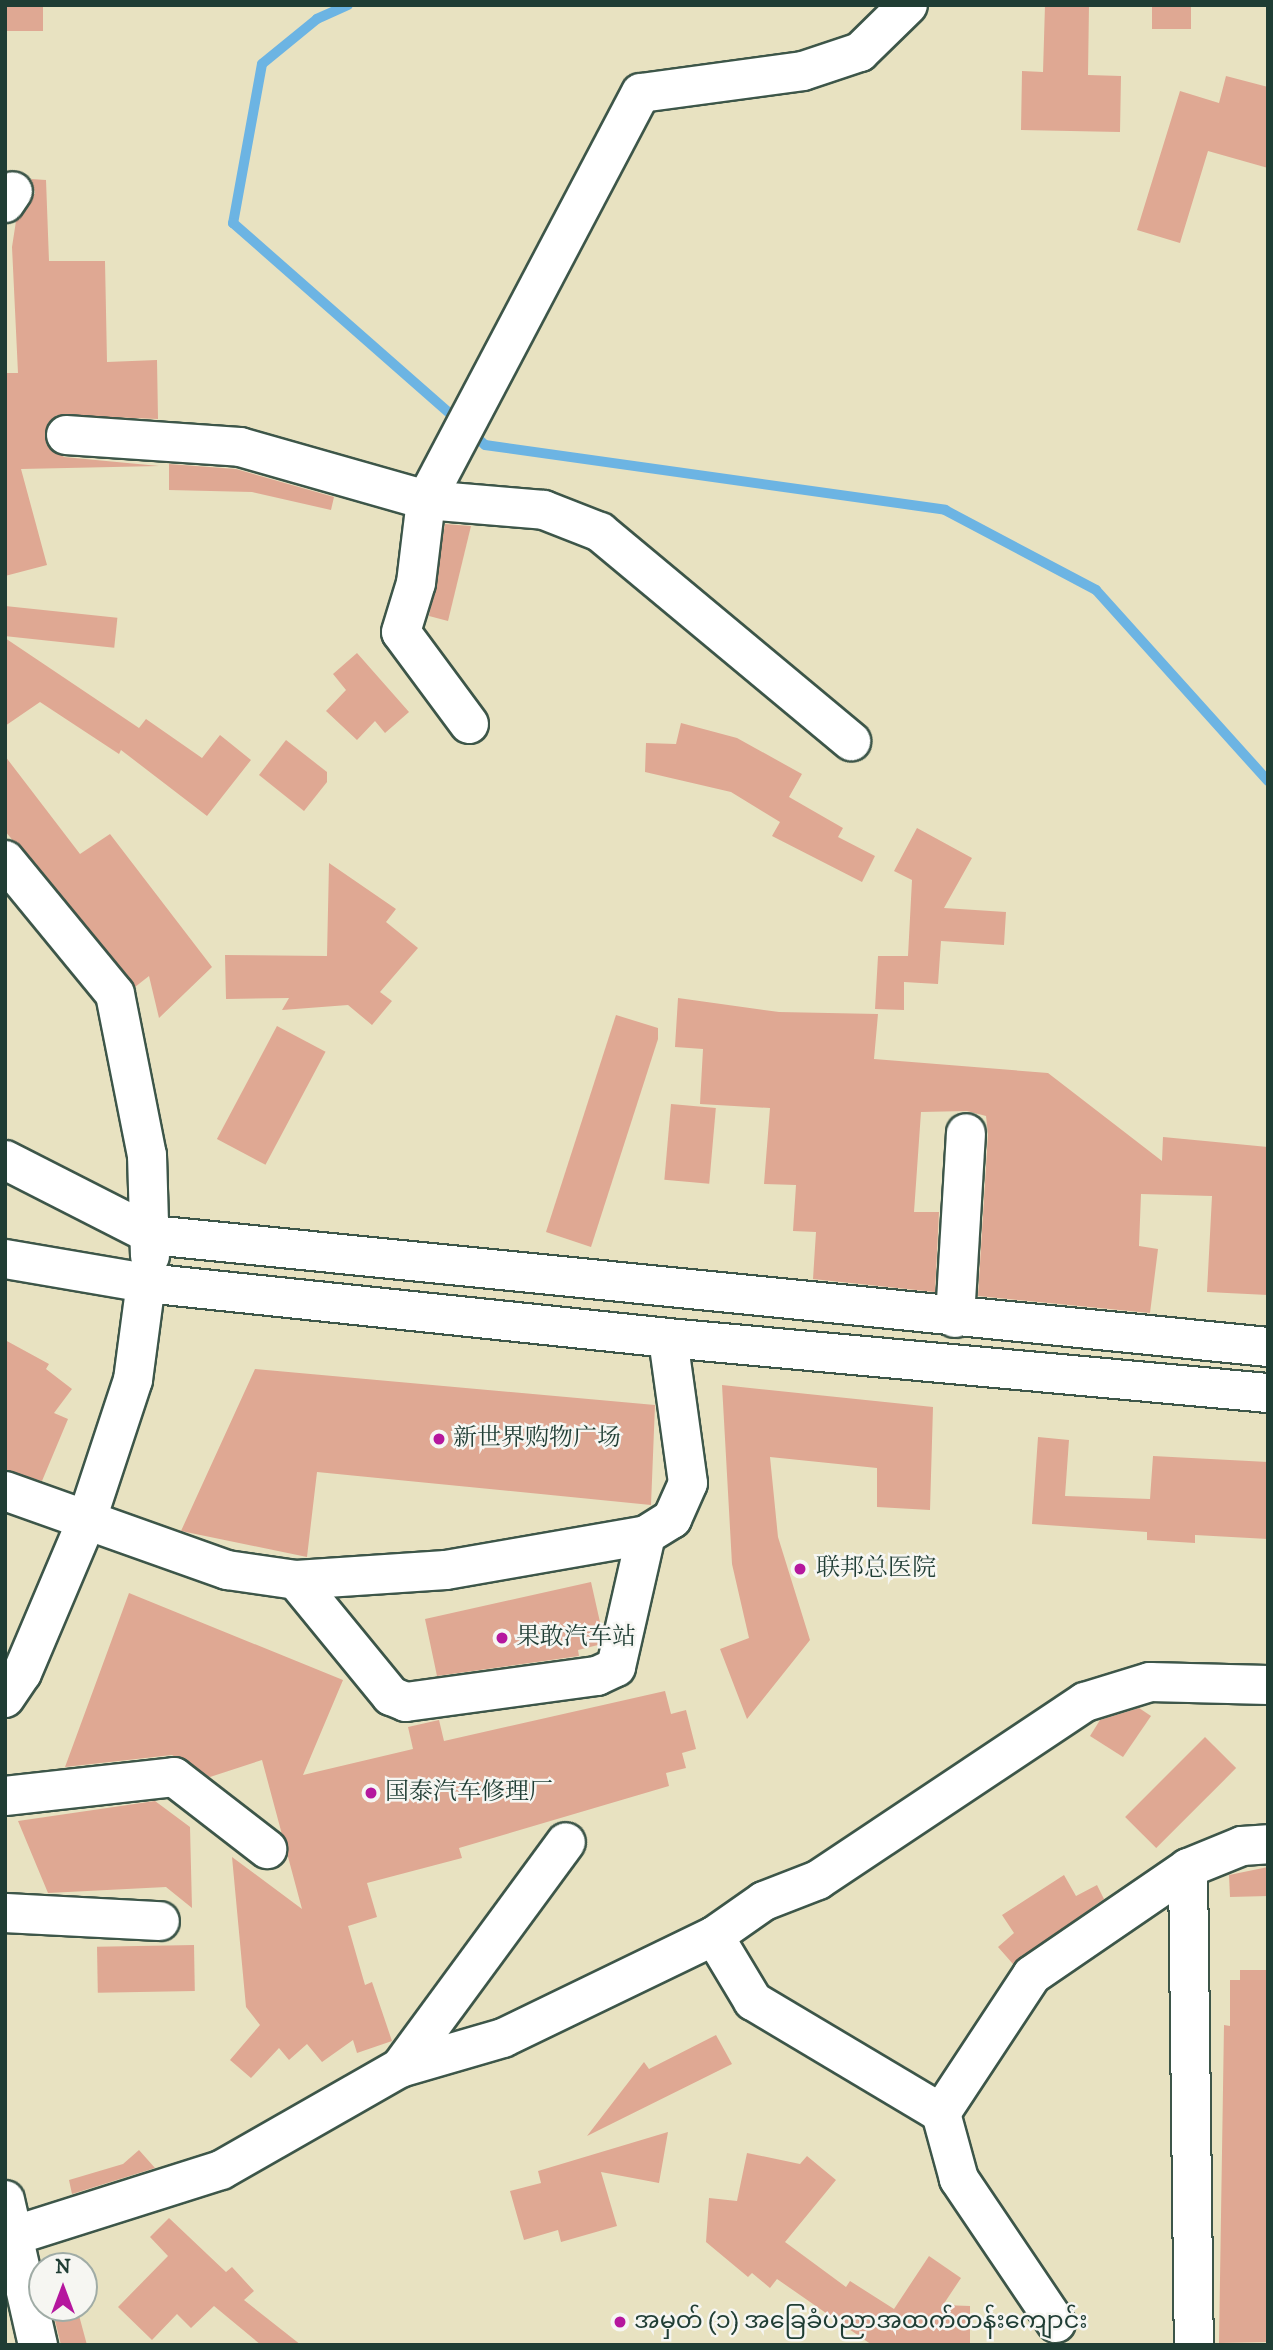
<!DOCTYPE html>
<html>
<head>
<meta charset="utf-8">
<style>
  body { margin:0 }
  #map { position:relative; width:1273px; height:2350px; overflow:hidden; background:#e8e2c1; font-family:"IM FELL DW Pica","Noto Serif SC","Noto Sans Myanmar",serif }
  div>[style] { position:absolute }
  .stream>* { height:10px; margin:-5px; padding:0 5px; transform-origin:5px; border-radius:5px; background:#6cb4e3 }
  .building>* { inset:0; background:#dfa893; transform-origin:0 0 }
  .roads { filter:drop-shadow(2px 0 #3d5649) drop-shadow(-2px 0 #3d5649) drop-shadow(0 2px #3d5649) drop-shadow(0 -2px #3d5649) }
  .minor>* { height:38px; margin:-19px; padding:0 19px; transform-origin:19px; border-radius:19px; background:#fff }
  .major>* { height:38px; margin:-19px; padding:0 19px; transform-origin:19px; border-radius:19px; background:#fff }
  .dots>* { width:19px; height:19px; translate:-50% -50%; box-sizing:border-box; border:4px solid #f6f6f2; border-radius:50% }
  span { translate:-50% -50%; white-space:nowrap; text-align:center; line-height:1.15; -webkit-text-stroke:5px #f6f6f2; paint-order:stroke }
  .poi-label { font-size:24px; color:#1f3d34 }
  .left { translate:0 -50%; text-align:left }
  .frame { position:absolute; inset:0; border:7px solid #1f3d34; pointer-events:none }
  .north { position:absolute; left:28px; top:2252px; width:70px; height:70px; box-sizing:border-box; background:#f6f6f2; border:2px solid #a0aca6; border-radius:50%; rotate:0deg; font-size:19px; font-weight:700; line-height:28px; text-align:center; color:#1f3d34 }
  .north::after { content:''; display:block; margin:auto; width:24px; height:32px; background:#b5179e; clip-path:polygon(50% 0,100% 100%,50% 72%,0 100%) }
</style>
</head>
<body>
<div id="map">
  <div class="stream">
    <i style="left:348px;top:5px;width:34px;rotate:156deg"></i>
    <i style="left:317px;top:19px;width:71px;rotate:140.7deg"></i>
    <i style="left:262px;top:64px;width:162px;rotate:100.3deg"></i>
    <i style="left:233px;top:223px;width:300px;rotate:41.3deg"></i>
    <i style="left:469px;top:431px;width:21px;rotate:41deg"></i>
    <i style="left:485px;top:445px;width:465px;rotate:8deg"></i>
    <i style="left:945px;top:510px;width:171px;rotate:27.9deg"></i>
    <i style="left:1096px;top:590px;width:257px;rotate:48deg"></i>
  </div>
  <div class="building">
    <i style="left:5px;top:5px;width:38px;height:26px"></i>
    <i style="clip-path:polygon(1045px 5px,1089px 5px,1088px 75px,1121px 76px,1120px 132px,1021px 130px,1022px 71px,1043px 72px)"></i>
    <i style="left:1152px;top:5px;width:39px;height:24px"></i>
    <i style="clip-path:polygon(1226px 76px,1268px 87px,1268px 168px,1208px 151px,1180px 243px,1137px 230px,1180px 91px,1219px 103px)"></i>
    <i style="clip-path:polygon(31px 179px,46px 180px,49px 261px,105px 261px,107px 362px,157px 360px,158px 419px,57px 415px,48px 423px,46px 444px,64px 457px,159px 466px,21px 469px,47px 565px,5px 576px,5px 373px,18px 373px,12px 247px,16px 221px,35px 193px)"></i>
    <i style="clip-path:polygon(169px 464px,236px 469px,334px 497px,331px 510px,252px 492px,169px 490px)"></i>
    <i style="clip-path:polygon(445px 524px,471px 526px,448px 621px,429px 616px)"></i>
    <i style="left:5px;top:606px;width:113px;height:30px;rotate:6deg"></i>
    <i style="clip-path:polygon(5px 638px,139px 728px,146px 719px,202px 758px,220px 735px,251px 760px,207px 816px,121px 750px,119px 754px,40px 702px,5px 726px)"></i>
    <i style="clip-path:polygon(357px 653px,409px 712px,385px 733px,375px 721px,357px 740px,326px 711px,346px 690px,333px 674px)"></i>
    <i style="clip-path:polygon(681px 723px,737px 738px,802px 774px,789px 797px,843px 828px,838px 837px,875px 856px,862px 882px,772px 836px,780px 822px,731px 792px,645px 772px,646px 743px,676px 744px)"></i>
    <i style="clip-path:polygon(286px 740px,327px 772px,327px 782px,304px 811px,259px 775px)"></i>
    <i style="clip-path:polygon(5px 756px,80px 854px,110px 834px,212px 967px,159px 1018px,149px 976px,135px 987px,5px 831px)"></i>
    <i style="clip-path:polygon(917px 828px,972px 858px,944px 908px,1006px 912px,1004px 945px,941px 941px,938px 984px,904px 982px,904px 1010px,875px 1009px,878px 956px,908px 956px,912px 880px,894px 871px)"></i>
    <i style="clip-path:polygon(329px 863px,396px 909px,386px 922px,418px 948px,380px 992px,392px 1001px,372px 1025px,348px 1005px,282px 1010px,289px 998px,226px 999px,225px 955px,327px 956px)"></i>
    <i style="clip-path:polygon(678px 998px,779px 1012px,878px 1014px,874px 1059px,1048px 1073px,1162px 1161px,1163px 1137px,1268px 1147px,1268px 1295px,1207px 1292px,1212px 1196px,1141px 1194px,1139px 1246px,1158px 1249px,1150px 1313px,978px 1296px,988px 1134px,986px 1116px,967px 1111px,921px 1112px,914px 1212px,939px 1212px,935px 1292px,813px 1279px,816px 1232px,793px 1231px,796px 1185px,764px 1184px,770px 1108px,700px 1104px,703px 1049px,675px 1047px)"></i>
    <i style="clip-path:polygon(616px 1015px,658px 1028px,658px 1039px,591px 1247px,546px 1232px)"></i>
    <i style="left:277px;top:1026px;width:55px;height:128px;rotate:28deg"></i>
    <i style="left:671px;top:1104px;width:45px;height:76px;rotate:5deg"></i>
    <i style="clip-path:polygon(5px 1340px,49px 1364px,46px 1369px,72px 1389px,54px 1413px,68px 1419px,42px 1481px,5px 1470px)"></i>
    <i style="clip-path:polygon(255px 1369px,655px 1405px,651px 1505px,317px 1472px,307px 1557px,181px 1531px)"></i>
    <i style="clip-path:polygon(722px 1385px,933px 1407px,930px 1510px,877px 1507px,877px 1468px,770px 1457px,778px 1537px,810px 1640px,747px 1719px,720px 1649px,749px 1638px,732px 1564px)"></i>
    <i style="clip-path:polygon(1038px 1437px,1069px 1440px,1065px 1496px,1150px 1499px,1153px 1456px,1268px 1462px,1268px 1539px,1195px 1535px,1195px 1543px,1147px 1540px,1147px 1532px,1032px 1524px)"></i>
    <i style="clip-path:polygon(591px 1582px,602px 1631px,598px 1645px,578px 1650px,579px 1656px,437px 1676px,425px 1619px)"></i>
    <i style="clip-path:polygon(129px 1593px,343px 1680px,303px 1775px,413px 1749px,408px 1727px,439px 1720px,444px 1741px,665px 1691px,671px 1714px,686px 1710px,696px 1749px,682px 1753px,686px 1768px,666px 1773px,669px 1786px,459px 1848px,462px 1858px,367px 1883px,377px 1917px,348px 1926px,365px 1985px,372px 1982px,392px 2041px,357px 2053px,353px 2040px,322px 2062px,307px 2044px,289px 2060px,279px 2048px,251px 2078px,230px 2060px,260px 2025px,246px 2007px,232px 1857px,302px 1909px,262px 1760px,210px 1777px,172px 1755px,65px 1767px)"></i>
    <i style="clip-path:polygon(1139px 1708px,1151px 1716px,1123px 1757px,1090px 1736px,1100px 1720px)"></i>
    <i style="left:1205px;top:1737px;width:44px;height:113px;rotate:45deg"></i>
    <i style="clip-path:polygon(155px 1801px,190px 1827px,192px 1908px,166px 1887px,48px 1893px,18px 1821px)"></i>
    <i style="clip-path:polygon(1268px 1867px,1268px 1896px,1230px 1897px,1229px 1875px)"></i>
    <i style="clip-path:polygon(1064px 1875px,1076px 1896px,1097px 1885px,1104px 1899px,1013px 1964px,998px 1947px,1014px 1933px,1002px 1915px)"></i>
    <i style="left:194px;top:1945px;width:46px;height:97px;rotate:89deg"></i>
    <i style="clip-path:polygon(1240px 1970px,1268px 1970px,1268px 2342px,1219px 2343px,1224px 2025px,1230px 2026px,1230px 1980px,1240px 1980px)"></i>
    <i style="clip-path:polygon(716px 2035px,732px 2064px,587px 2136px,644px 2062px,649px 2069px)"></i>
    <i style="clip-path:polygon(668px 2132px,659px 2183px,601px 2172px,617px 2226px,561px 2242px,558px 2230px,524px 2240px,510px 2191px,541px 2183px,538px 2171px)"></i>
    <i style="clip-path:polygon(139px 2150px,155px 2168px,72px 2194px,69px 2180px,123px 2164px)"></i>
    <i style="clip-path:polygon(747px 2153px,800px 2164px,807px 2156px,836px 2180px,785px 2242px,846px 2287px,850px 2281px,894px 2309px,929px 2256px,961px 2278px,943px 2305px,970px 2306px,970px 2345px,872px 2345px,777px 2279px,770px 2288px,752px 2273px,748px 2277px,706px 2242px,709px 2198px,737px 2201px)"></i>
    <i style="clip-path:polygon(169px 2218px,226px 2272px,232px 2267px,254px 2291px,244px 2300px,301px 2345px,261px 2345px,214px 2306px,191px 2328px,177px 2314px,152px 2340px,118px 2307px,168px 2256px,150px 2237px)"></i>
    <i style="clip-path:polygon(52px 2308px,77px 2308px,87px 2345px,61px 2345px)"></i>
  </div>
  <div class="roads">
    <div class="minor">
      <i style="left:5px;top:203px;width:14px;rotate:-56deg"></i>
      <i style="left:66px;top:435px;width:174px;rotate:3.9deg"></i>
      <i style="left:240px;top:447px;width:193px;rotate:15.9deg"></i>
      <i style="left:426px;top:500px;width:118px;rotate:4.8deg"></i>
      <i style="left:544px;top:510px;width:60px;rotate:21.4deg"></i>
      <i style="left:600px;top:532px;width:327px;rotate:39.8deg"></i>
      <i style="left:469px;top:724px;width:114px;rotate:-126.5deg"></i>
      <i style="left:401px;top:632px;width:51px;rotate:-73deg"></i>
      <i style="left:416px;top:583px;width:84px;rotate:-83.1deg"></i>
      <i style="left:426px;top:500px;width:460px;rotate:-62.2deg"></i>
      <i style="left:641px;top:93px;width:163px;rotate:-7.7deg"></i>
      <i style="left:803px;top:71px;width:60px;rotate:-18.4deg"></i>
      <i style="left:860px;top:52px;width:67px;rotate:-44.4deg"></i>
      <i style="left:955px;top:1318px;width:185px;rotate:-86.6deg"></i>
      <i style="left:5px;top:1491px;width:236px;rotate:19.6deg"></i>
      <i style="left:227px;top:1570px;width:70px;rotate:8.2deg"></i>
      <i style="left:296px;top:1580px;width:150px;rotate:-3.8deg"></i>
      <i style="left:446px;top:1570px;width:203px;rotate:-9.9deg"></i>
      <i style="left:646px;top:1535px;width:31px;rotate:-32deg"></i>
      <i style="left:672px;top:1519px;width:39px;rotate:-66deg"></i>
      <i style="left:688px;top:1483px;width:146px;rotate:-97.9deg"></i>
      <i style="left:296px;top:1580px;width:150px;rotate:50.7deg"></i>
      <i style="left:391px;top:1696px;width:16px;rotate:22deg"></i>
      <i style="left:406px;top:1702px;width:193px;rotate:-7.8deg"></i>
      <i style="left:597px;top:1676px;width:21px;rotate:-25deg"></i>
      <i style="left:616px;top:1667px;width:135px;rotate:-77.2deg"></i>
      <i style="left:5px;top:1698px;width:30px;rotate:-56deg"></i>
      <i style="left:22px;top:1673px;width:164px;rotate:-67deg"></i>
      <i style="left:86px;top:1522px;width:150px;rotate:-71.7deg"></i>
      <i style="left:133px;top:1380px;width:98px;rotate:-82.4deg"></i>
      <i style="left:5px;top:1796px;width:170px;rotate:-6.4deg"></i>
      <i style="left:174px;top:1777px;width:118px;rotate:37.7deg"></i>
      <i style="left:1188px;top:1868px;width:477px;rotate:89.3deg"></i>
      <i style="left:5px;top:1913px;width:155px;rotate:3deg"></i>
      <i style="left:714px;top:1936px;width:61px;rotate:-35deg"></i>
      <i style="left:764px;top:1901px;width:58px;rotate:-21.3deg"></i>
      <i style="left:818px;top:1880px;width:321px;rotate:-33.7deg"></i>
      <i style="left:1085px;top:1702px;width:68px;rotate:-17.1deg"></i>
      <i style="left:1150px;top:1682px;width:118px;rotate:1.5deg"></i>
      <i style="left:400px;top:2068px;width:107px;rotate:-16.2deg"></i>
      <i style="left:503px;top:2038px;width:234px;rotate:-25.8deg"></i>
      <i style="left:714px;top:1936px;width:76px;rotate:59deg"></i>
      <i style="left:753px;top:2001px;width:219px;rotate:30.8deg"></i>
      <i style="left:5px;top:2200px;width:149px;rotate:77.2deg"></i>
      <i style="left:13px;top:2236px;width:218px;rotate:-17.6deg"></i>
      <i style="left:221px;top:2170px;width:206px;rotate:-29.7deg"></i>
      <i style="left:400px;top:2068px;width:280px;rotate:-53.7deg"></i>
      <i style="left:1056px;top:2323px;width:174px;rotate:-124deg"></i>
      <i style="left:959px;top:2179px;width:68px;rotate:-105.3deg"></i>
      <i style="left:941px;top:2113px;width:165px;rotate:-56.6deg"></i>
      <i style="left:1032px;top:1975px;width:189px;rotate:-34.4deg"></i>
      <i style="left:1188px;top:1868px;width:58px;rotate:-22.2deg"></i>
      <i style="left:1242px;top:1846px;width:26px;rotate:-4deg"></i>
    </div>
    <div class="major">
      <i style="left:5px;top:860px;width:173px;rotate:50.6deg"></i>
      <i style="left:115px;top:994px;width:164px;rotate:78.8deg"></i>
      <i style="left:147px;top:1155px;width:101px;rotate:88.3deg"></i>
      <i style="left:5px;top:1160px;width:165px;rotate:27deg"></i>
      <i style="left:152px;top:1235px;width:1122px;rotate:5.73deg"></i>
      <i style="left:5px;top:1259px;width:143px;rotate:9.7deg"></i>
      <i style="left:146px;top:1283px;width:525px;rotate:6.01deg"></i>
      <i style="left:668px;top:1338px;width:603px;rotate:5.24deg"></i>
    </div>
  </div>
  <div class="dots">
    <i style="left:439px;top:1439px;background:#b5179e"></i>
    <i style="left:800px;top:1569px;background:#b5179e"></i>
    <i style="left:502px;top:1638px;background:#b5179e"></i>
    <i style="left:371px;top:1793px;background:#b5179e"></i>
    <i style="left:620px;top:2322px;background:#b5179e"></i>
  </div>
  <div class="poi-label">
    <span class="left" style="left:453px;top:1439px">新世界购物广场</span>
    <span class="left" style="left:816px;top:1569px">联邦总医院</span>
    <span class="left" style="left:516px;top:1638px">果敢汽车站</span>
    <span class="left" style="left:385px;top:1793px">国泰汽车修理厂</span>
    <span class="left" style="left:634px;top:2322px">အမှတ် (၁) အခြေခံပညာအထက်တန်းကျောင်း</span>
  </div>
  <div class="frame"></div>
  <div class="north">N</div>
</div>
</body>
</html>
